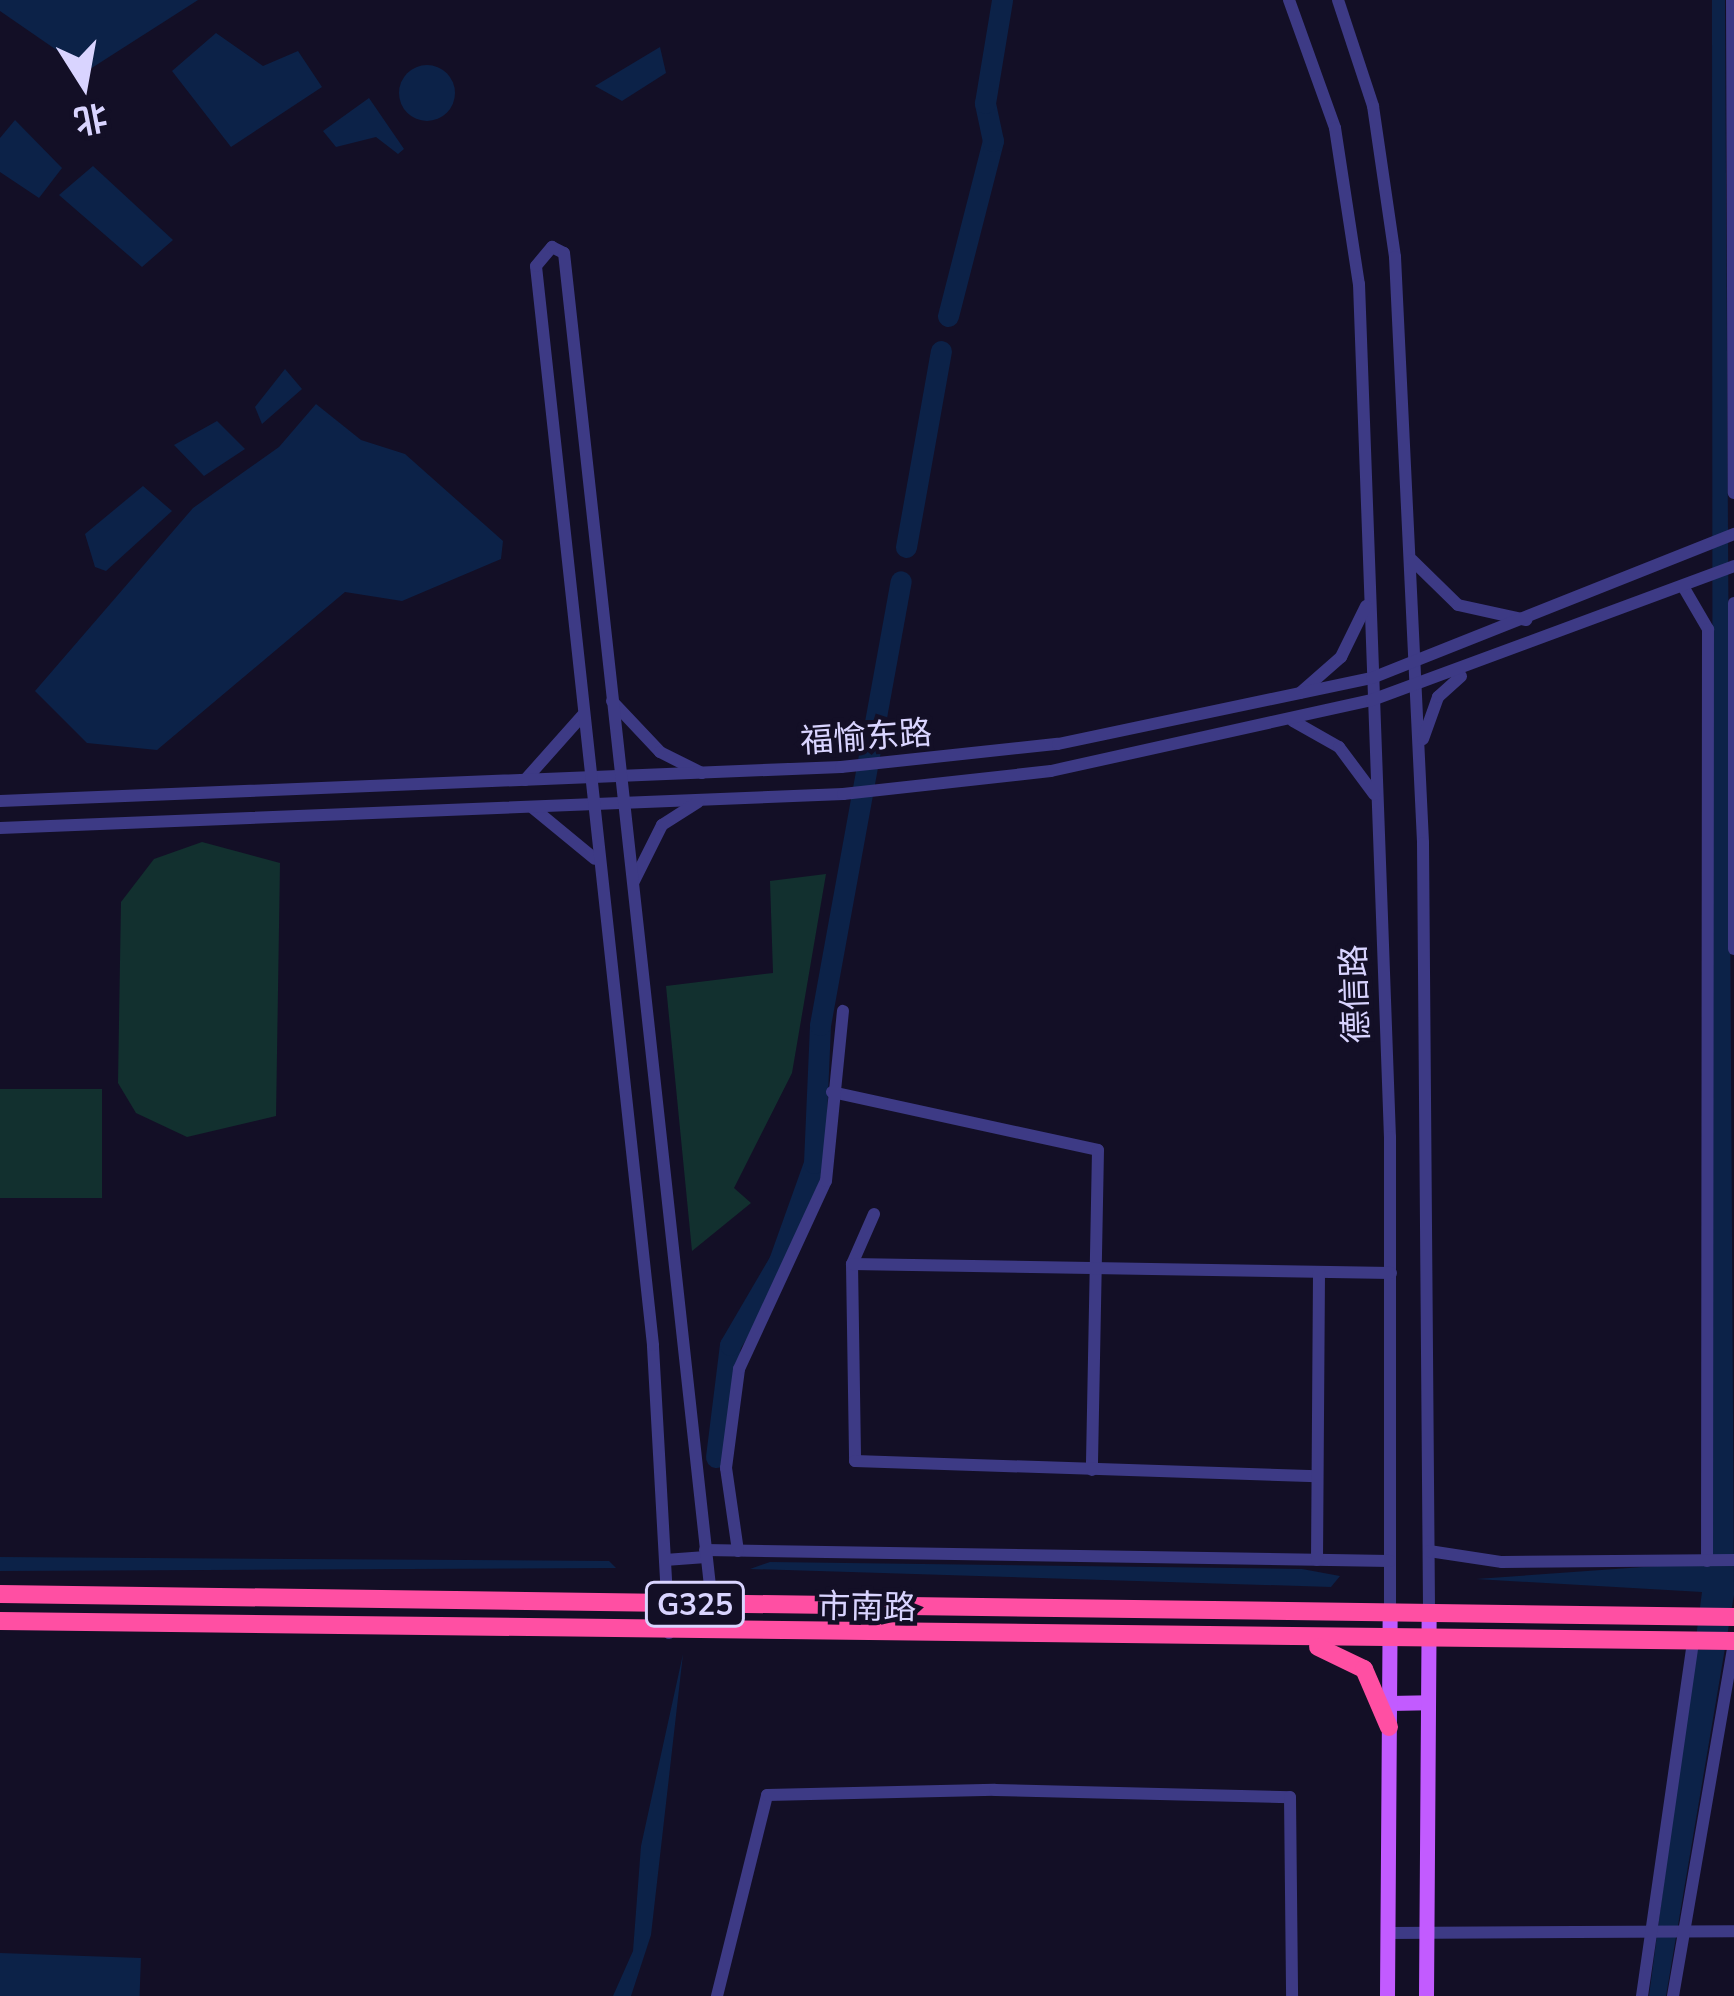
<!DOCTYPE html>
<html>
<head>
<meta charset="utf-8">
<style>
  body { margin:0 }
  #map { position:relative; width:1734px; height:1996px; overflow:hidden; background:#130f26; font-family:Mulish,"Noto Sans SC",sans-serif }
  div>[style] { position:absolute }
  .green>* { inset:0; background:#12302f; transform-origin:0 0 }
  .water>* { inset:0; background:#0c2248; transform-origin:0 0 }
  .round { border-radius:50% }
  .river>* { height:21px; margin:-10.5px; padding:0 10.5px; transform-origin:10.5px; border-radius:10.5px; background:#0c2248 }
  .minor>* { height:12px; margin:-6px; padding:0 6px; transform-origin:6px; border-radius:6px; background:#3d3a85 }
  .major>* { height:15px; margin:-7.5px; padding:0 7.5px; transform-origin:7.5px; border-radius:7.5px; background:#c25bff }
  .highway>* { height:18px; margin:-9px; padding:0 9px; transform-origin:9px; border-radius:9px; background:#ff4fa3 }
  span { translate:-50% -50%; white-space:nowrap; text-align:center; line-height:1.15; -webkit-text-stroke:9px #130f26; paint-order:stroke }
  .shield-label span { padding:3px 9px; background:#130f26; border:3px solid; border-radius:9px; -webkit-text-stroke-width:0 }
  .shield-label { font-size:30px; color:#d9d4ff; font-weight:700 }
  .street-label { font-size:33px; color:#d9d4ff }
  .north { position:absolute; left:24px; top:24px; width:120px; height:120px; -webkit-text-stroke:9px #130f26; paint-order:stroke; rotate:169deg; font-size:33px; font-weight:700; line-height:48px; text-align:center; color:#d9d4ff }
  .north::after { content:''; display:block; margin:auto; width:42px; height:54px; background:#d9d4ff; clip-path:polygon(50% 0,100% 100%,50% 72%,0 100%) }
</style>
</head>
<body>
<div id="map">
  <div class="green">
    <i style="clip-path:polygon(202px 842px,280px 863px,276px 1116px,187px 1137px,136px 1113px,118px 1083px,121px 902px,154px 859px)"></i>
    <i style="clip-path:polygon(826px 874px,792px 1073px,734px 1188px,751px 1203px,692px 1251px,666px 986px,773px 973px,770px 881px)"></i>
    <i style="left:102px;top:1089px;width:109px;height:102px;rotate:90deg"></i>
  </div>
  <div class="water">
    <i style="clip-path:polygon(0 0,198px 0,87px 71px,0 11px)"></i>
    <i style="clip-path:polygon(1712px 0,1725px 0,1734px 1595px,1666px 1996px,1649px 1996px,1702px 1592px,1476px 1579px,1713px 1562px)"></i>
    <i style="clip-path:polygon(216px 33px,263px 66px,298px 51px,322px 87px,231px 147px,172px 71px)"></i>
    <i style="clip-path:polygon(660px 47px,666px 73px,622px 101px,595px 86px)"></i>
    <i class="round" style="left:399px;top:65px;width:56px;height:56px"></i>
    <i style="clip-path:polygon(369px 98px,404px 149px,398px 154px,376px 137px,336px 147px,323px 131px)"></i>
    <i style="clip-path:polygon(15px 120px,62px 168px,39px 198px,0 172px,0 138px)"></i>
    <i style="clip-path:polygon(93px 166px,173px 240px,142px 267px,59px 195px)"></i>
    <i style="clip-path:polygon(285px 369px,302px 389px,262px 424px,255px 407px)"></i>
    <i style="clip-path:polygon(316px 404px,361px 440px,405px 454px,503px 541px,501px 559px,402px 601px,345px 592px,157px 750px,87px 743px,35px 691px,193px 508px,279px 447px)"></i>
    <i style="clip-path:polygon(217px 421px,245px 449px,204px 476px,174px 445px)"></i>
    <i style="clip-path:polygon(143px 486px,172px 511px,106px 571px,95px 567px,85px 534px)"></i>
    <i style="clip-path:polygon(0 1557px,609px 1561px,616px 1568px,0 1571px)"></i>
    <i style="clip-path:polygon(770px 1562px,1302px 1569px,1340px 1576px,1331px 1587px,750px 1569px)"></i>
    <i style="clip-path:polygon(683px 1654px,651px 1935px,631px 1996px,613px 1996px,633px 1951px,641px 1846px)"></i>
    <i style="left:0;top:1953px;width:141px;height:43px;rotate:2deg"></i>
  </div>
  <div class="river">
    <i style="left:948px;top:316px;width:181px;rotate:-75.6deg"></i>
    <i style="left:993px;top:141px;width:39px;rotate:-102deg"></i>
    <i style="left:985px;top:103px;width:104px;rotate:-80.6deg"></i>
    <i style="left:906px;top:547px;width:199px;rotate:-79.9deg"></i>
    <i style="left:716px;top:1457px;width:113px;rotate:-82.9deg"></i>
    <i style="left:730px;top:1345px;width:97px;rotate:-59.7deg"></i>
    <i style="left:779px;top:1261px;width:104px;rotate:-70.3deg"></i>
    <i style="left:814px;top:1163px;width:138px;rotate:-87.5deg"></i>
    <i style="left:820px;top:1025px;width:451px;rotate:-79.7deg"></i>
  </div>
  <div class="minor">
    <i style="left:1289px;top:0;width:136px;rotate:70.2deg"></i>
    <i style="left:1335px;top:128px;width:158px;rotate:81.3deg"></i>
    <i style="left:1359px;top:284px;width:854px;rotate:87.92deg"></i>
    <i style="left:1390px;top:1137px;width:476px;rotate:90deg"></i>
    <i style="left:1338px;top:0;width:112px;rotate:71.7deg"></i>
    <i style="left:1373px;top:106px;width:153px;rotate:81.7deg"></i>
    <i style="left:1395px;top:257px;width:587px;rotate:87.26deg"></i>
    <i style="left:1423px;top:843px;width:770px;rotate:89.55deg"></i>
    <i style="left:1732px;top:0;width:493px;rotate:89.8deg"></i>
    <i style="left:1412px;top:560px;width:64px;rotate:44.4deg"></i>
    <i style="left:1458px;top:605px;width:70px;rotate:12.4deg"></i>
    <i style="left:1684px;top:588px;width:48px;rotate:59.7deg"></i>
    <i style="left:1708px;top:629px;width:932px;rotate:90.06deg"></i>
    <i style="left:1734px;top:603px;width:346px;rotate:90deg"></i>
    <i style="left:1300px;top:693px;width:55px;rotate:-41.3deg"></i>
    <i style="left:1341px;top:657px;width:57px;rotate:-63.9deg"></i>
    <i style="left:612px;top:701px;width:70px;rotate:46.7deg"></i>
    <i style="left:660px;top:752px;width:47px;rotate:26.6deg"></i>
    <i style="left:1293px;top:721px;width:53px;rotate:29.5deg"></i>
    <i style="left:1339px;top:747px;width:59px;rotate:53.3deg"></i>
    <i style="left:1423px;top:739px;width:45px;rotate:-70.3deg"></i>
    <i style="left:1438px;top:697px;width:31px;rotate:-42deg"></i>
    <i style="left:525px;top:780px;width:87px;rotate:-48.3deg"></i>
    <i style="left:0;top:801px;width:842px;rotate:-2.32deg"></i>
    <i style="left:841px;top:767px;width:218px;rotate:-6.1deg"></i>
    <i style="left:1058px;top:744px;width:321px;rotate:-11.9deg"></i>
    <i style="left:1372px;top:678px;width:390px;rotate:-21.7deg"></i>
    <i style="left:533px;top:808px;width:80px;rotate:39.4deg"></i>
    <i style="left:0;top:828px;width:844px;rotate:-2.31deg"></i>
    <i style="left:843px;top:794px;width:209px;rotate:-6.3deg"></i>
    <i style="left:1051px;top:771px;width:329px;rotate:-12.5deg"></i>
    <i style="left:1372px;top:700px;width:386px;rotate:-20.3deg"></i>
    <i style="left:634px;top:881px;width:63px;rotate:-63.4deg"></i>
    <i style="left:662px;top:825px;width:43px;rotate:-32.6deg"></i>
    <i style="left:832px;top:1092px;width:272px;rotate:12.3deg"></i>
    <i style="left:1098px;top:1150px;width:320px;rotate:91.1deg"></i>
    <i style="left:874px;top:1214px;width:55px;rotate:113.7deg"></i>
    <i style="left:852px;top:1264px;width:197px;rotate:89.1deg"></i>
    <i style="left:855px;top:1461px;width:462px;rotate:1.9deg"></i>
    <i style="left:852px;top:1264px;width:539px;rotate:0.96deg"></i>
    <i style="left:705px;top:1550px;width:685px;rotate:0.92deg"></i>
    <i style="left:738px;top:1551px;width:84px;rotate:-98.2deg"></i>
    <i style="left:726px;top:1468px;width:100px;rotate:-82.5deg"></i>
    <i style="left:739px;top:1369px;width:207px;rotate:-65.2deg"></i>
    <i style="left:826px;top:1181px;width:171px;rotate:-84.3deg"></i>
    <i style="left:1429px;top:1551px;width:74px;rotate:8.6deg"></i>
    <i style="left:1502px;top:1562px;width:232px;rotate:-0.5deg"></i>
    <i style="left:665px;top:1560px;width:41px;rotate:-4.2deg"></i>
    <i style="left:1317px;top:1560px;width:288px;rotate:-89.6deg"></i>
    <i style="left:669px;top:1633px;width:288px;rotate:-93.2deg"></i>
    <i style="left:653px;top:1345px;width:1085px;rotate:-96.19deg"></i>
    <i style="left:536px;top:266px;width:25px;rotate:-50deg"></i>
    <i style="left:552px;top:247px;width:13px;rotate:27deg"></i>
    <i style="left:564px;top:253px;width:1387px;rotate:83.75deg"></i>
    <i style="left:1387px;top:1933px;width:347px;rotate:-0.3deg"></i>
    <i style="left:717px;top:1996px;width:207px;rotate:-76deg"></i>
    <i style="left:767px;top:1795px;width:228px;rotate:-1.3deg"></i>
    <i style="left:995px;top:1790px;width:295px;rotate:1.4deg"></i>
    <i style="left:1290px;top:1797px;width:199px;rotate:89.4deg"></i>
    <i style="left:1642px;top:1996px;width:359px;rotate:-81.8deg"></i>
    <i style="left:1673px;top:1996px;width:357px;rotate:-80.2deg"></i>
  </div>
  <div class="major">
    <i style="left:1389px;top:1703px;width:39px;rotate:-1deg"></i>
    <i style="left:1387px;top:1996px;width:383px;rotate:-89.6deg"></i>
    <i style="left:1426px;top:1996px;width:383px;rotate:-89.6deg"></i>
  </div>
  <div class="highway">
    <i style="left:0;top:1594px;width:1734px;rotate:0.76deg"></i>
    <i style="left:0;top:1621px;width:1734px;rotate:0.66deg"></i>
    <i style="left:1318px;top:1647px;width:51px;rotate:25.6deg"></i>
    <i style="left:1364px;top:1669px;width:63px;rotate:66.7deg"></i>
  </div>
  <div class="shield-label">
    <span style="left:695px;top:1604px">G325</span>
  </div>
  <div class="street-label">
    <span style="left:866px;top:736px;rotate:-4deg">福愉东路</span>
    <span style="left:1354px;top:994px;rotate:-92deg">德信路</span>
    <span style="left:867px;top:1606px;rotate:1deg">市南路</span>
  </div>
  <div class="north">北</div>
</div>
</body>
</html>
